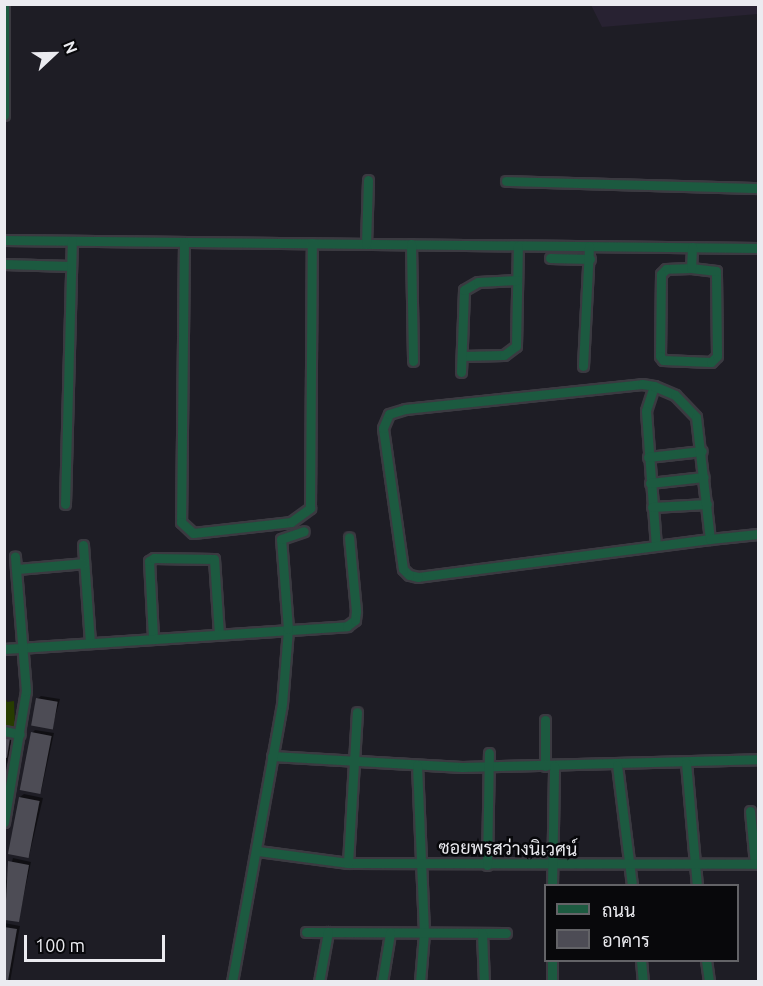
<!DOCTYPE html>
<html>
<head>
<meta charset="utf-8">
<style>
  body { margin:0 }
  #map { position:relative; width:763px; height:986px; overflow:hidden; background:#1e1d25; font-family:Ubuntu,Sarabun,sans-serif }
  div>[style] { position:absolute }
  .commercial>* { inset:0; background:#282232 }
  .green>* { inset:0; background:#273c01 }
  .shadow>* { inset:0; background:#0007 }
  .building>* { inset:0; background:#4d4c55; transform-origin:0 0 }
  .roads { filter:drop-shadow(2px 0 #3b3a41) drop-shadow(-2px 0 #3b3a41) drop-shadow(0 2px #3b3a41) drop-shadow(0 -2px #3b3a41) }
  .minor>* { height:9px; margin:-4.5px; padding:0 4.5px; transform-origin:4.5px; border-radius:4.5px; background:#1c5a40 }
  span { translate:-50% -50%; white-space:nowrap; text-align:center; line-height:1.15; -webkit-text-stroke:5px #08080b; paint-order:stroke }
  .street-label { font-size:18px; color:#ebebf0 }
  .frame { position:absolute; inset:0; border:6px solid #ebebf0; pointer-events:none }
  .legend { position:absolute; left:544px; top:884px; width:195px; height:78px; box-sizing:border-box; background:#08080b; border:2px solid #636367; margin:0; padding:8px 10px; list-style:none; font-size:18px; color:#ebebf0 }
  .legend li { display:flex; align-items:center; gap:12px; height:30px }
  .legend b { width:30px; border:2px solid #636367 }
  .north { position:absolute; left:24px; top:24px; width:60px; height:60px; -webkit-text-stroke:4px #08080b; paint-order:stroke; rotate:68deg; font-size:16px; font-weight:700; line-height:24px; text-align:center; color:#ebebf0 }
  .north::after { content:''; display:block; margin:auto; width:21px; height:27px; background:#ebebf0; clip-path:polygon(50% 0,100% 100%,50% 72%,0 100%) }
  .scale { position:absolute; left:24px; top:935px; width:141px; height:27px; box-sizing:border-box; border:3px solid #ebebf0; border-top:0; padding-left:8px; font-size:18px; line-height:21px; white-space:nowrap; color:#ebebf0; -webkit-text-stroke:4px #08080b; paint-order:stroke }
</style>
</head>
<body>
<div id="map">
  <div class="commercial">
    <i style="clip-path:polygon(591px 5px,758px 5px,758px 14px,602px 27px)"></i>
  </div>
  <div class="green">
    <i style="clip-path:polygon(5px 696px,7px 702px,14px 701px,15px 727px,5px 725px)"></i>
  </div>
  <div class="shadow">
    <i style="clip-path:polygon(41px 696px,60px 699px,52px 728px,37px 699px)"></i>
    <i style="clip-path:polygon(35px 730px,54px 733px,41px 792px,32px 733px)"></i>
    <i style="clip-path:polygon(4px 734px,13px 735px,4px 776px)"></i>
    <i style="clip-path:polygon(24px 794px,43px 798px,29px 856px,20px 797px)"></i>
    <i style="clip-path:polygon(13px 858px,31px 862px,18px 921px,4px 918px,4px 889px)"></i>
    <i style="clip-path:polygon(4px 923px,20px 926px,10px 982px,4px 982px)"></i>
  </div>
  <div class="building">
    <i style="left:36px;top:698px;width:22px;height:28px;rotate:10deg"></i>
    <i style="left:31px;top:732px;width:21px;height:59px;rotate:11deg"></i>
    <i style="clip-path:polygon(4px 737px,10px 738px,7px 758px,4px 757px)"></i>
    <i style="left:19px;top:797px;width:21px;height:58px;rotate:11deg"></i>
    <i style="clip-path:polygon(8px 861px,29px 865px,19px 922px,5px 920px)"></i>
    <i style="clip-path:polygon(4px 927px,17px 929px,8px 981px,4px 981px)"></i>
  </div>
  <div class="roads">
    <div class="minor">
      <i style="left:4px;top:6px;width:109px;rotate:90deg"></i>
      <i style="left:506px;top:181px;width:252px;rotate:1.6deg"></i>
      <i style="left:4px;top:240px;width:754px;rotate:0.61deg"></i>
      <i style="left:184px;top:242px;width:280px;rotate:90.6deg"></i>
      <i style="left:181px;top:522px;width:16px;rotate:43deg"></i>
      <i style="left:193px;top:533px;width:99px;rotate:-6.4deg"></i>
      <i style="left:291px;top:522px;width:24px;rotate:-36deg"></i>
      <i style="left:310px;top:508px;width:265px;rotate:-89.6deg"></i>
      <i style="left:366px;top:244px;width:64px;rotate:-88.2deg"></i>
      <i style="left:411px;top:244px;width:117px;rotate:89deg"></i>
      <i style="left:550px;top:258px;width:40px;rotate:1.4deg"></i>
      <i style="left:4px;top:264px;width:67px;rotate:1.7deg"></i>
      <i style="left:691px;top:268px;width:25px;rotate:178deg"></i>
      <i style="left:666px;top:269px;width:7px;rotate:135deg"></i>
      <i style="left:661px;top:274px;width:82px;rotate:90.7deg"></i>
      <i style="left:660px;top:356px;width:5px;rotate:53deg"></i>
      <i style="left:663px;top:360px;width:48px;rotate:2.4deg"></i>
      <i style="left:711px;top:362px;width:8px;rotate:-45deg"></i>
      <i style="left:717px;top:356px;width:85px;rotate:-90.7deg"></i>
      <i style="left:716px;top:271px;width:25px;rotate:-173deg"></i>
      <i style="left:691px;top:268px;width:21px;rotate:-87deg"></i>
      <i style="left:462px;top:356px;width:42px;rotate:-1.4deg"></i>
      <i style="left:504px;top:355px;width:15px;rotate:-37deg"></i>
      <i style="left:516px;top:346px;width:100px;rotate:-88.9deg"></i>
      <i style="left:583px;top:366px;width:120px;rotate:-87.1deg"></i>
      <i style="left:461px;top:372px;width:82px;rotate:-87.9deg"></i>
      <i style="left:464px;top:290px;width:16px;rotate:-30deg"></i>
      <i style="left:478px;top:282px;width:39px;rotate:-3deg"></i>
      <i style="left:654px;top:386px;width:26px;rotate:108deg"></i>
      <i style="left:646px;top:411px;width:135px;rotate:85.8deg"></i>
      <i style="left:648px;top:457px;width:54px;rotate:-6.3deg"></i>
      <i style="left:650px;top:483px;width:54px;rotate:-6.3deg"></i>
      <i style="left:65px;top:504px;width:263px;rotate:-88.5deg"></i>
      <i style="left:652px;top:507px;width:55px;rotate:-3.1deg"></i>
      <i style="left:710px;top:539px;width:294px;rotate:172.6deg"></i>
      <i style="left:418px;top:577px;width:9px;rotate:-167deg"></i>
      <i style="left:409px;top:575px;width:8px;rotate:-135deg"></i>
      <i style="left:403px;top:569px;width:142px;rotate:-98.1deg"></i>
      <i style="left:383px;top:428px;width:15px;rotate:-67deg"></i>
      <i style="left:389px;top:414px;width:17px;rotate:-17deg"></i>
      <i style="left:405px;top:409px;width:238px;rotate:-6deg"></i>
      <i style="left:642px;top:384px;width:12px;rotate:9deg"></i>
      <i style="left:654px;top:386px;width:23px;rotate:23deg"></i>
      <i style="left:675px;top:395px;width:30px;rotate:46deg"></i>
      <i style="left:696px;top:417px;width:123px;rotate:83.5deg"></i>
      <i style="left:710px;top:539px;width:48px;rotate:-5.9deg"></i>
      <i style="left:83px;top:545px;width:97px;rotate:85.9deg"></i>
      <i style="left:16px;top:569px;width:68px;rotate:-5deg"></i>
      <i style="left:153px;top:637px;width:76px;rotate:-93deg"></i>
      <i style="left:149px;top:561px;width:6px;rotate:-31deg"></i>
      <i style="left:154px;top:558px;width:60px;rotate:1deg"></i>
      <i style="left:214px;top:559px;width:75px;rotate:86.2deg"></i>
      <i style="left:4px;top:649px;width:344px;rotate:-3.8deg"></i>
      <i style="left:347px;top:626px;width:10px;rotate:-37deg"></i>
      <i style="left:355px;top:620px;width:9px;rotate:-84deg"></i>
      <i style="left:356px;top:611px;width:74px;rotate:-95.4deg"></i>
      <i style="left:545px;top:720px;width:46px;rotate:90deg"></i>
      <i style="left:4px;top:731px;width:16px;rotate:11deg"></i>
      <i style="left:272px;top:756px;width:190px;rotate:3.3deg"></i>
      <i style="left:462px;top:767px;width:296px;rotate:-1.5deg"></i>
      <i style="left:686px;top:763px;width:123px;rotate:84.9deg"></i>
      <i style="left:417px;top:765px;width:168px;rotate:87.6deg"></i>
      <i style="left:424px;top:933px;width:49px;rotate:94.7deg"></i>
      <i style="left:617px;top:765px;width:122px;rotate:82.9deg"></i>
      <i style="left:750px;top:811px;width:53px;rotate:84.6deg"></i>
      <i style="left:4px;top:822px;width:133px;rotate:-80.5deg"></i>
      <i style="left:26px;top:691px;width:135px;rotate:-94.7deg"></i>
      <i style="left:258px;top:851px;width:91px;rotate:7.6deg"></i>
      <i style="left:348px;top:863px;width:410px;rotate:0.1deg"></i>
      <i style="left:348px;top:863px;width:151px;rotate:-86.6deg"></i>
      <i style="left:487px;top:865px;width:112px;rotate:-89deg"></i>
      <i style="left:552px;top:886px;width:120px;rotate:-89deg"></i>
      <i style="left:306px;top:932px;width:200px;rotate:0.3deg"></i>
      <i style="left:482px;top:933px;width:49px;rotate:87.7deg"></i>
      <i style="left:552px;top:960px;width:22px;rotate:90deg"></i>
      <i style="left:641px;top:960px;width:22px;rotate:85deg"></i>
      <i style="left:706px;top:960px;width:22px;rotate:82deg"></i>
      <i style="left:232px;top:982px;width:282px;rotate:-79.8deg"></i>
      <i style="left:282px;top:704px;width:75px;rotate:-85.4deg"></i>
      <i style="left:288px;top:629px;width:90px;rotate:-94.4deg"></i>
      <i style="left:281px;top:539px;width:24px;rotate:-19deg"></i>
      <i style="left:319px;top:982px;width:51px;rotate:-79.8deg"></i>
      <i style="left:382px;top:982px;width:50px;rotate:-80.7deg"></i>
    </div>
  </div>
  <div class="street-label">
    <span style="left:508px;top:848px;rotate:1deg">ซอยพรสว่างนิเวศน์</span>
  </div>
  <div class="frame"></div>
  <ul class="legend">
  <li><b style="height:8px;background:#1c5a40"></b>ถนน</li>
  <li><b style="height:16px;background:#4d4c55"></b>อาคาร</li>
  </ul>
  <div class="north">N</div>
  <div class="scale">100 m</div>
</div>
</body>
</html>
